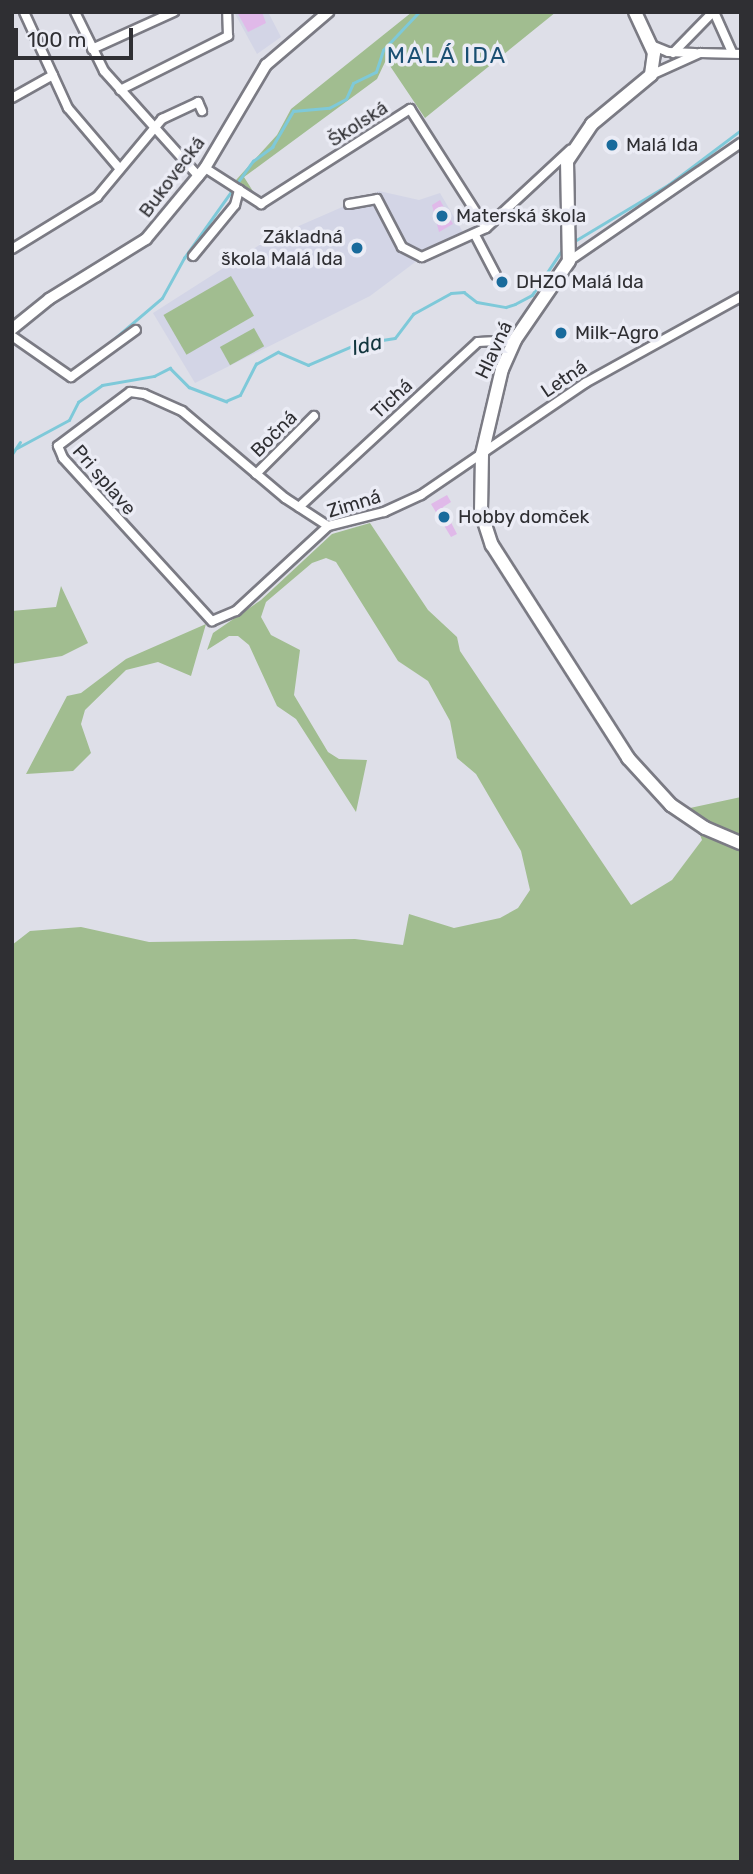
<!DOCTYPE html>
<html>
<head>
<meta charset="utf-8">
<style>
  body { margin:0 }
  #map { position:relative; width:753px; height:1874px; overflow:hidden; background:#dedfe8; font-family:Rubik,sans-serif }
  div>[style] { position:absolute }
  .built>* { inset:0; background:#d3d5e6 }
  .green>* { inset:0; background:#a1bd90; transform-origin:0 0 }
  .stream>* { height:2.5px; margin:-1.25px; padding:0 1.25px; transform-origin:1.25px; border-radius:1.25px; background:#7ec9d9 }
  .building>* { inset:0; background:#e0b9e9 }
  .roads { filter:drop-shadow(2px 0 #7b7b84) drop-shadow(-2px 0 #7b7b84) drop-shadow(0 2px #7b7b84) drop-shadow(0 -2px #7b7b84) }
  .minor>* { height:8px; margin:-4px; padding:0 4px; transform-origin:4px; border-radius:4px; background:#fff }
  .tertiary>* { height:10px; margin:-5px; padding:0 5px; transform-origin:5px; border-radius:5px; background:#fff }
  .secondary>* { height:12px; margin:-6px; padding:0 6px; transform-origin:6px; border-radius:6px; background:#fff }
  .dots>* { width:19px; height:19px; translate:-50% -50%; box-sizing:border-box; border:4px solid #ebecf5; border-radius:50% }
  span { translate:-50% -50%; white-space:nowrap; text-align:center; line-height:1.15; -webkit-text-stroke:7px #ebecf5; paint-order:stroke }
  .street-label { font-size:19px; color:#2f2f33 }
  .poi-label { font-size:19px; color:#2f2f33 }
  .left { translate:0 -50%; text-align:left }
  .right { translate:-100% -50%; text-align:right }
  .water-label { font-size:21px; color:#12363e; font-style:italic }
  .quarter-label { font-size:23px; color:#1a4f72; letter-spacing:2px }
  .frame { position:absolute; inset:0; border:14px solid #2f2f33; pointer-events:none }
  .scale { position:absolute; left:14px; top:28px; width:119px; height:32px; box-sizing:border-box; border:4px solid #2f2f33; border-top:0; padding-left:9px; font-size:21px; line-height:24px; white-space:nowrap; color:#2f2f33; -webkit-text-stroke:5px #ebecf5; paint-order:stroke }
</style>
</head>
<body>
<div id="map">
  <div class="built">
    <i style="clip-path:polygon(234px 12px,268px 12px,281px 37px,257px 54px)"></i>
    <i style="clip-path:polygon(379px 191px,419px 200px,440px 193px,467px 239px,422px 257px,370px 296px,195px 383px,153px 313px,269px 239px)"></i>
  </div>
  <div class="green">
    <i style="clip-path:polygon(412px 12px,556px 12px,425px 118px,386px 60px,377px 79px,244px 177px,256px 196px,236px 180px,277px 135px,291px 109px)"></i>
    <i style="left:231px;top:276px;width:46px;height:78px;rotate:60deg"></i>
    <i style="left:254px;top:328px;width:21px;height:39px;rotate:61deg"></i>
    <i style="clip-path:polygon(370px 523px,428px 610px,457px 637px,460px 651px,631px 905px,672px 880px,702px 840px,690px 808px,741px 797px,741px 1862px,12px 1862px,12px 945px,30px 931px,81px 927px,149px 942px,355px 939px,403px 945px,409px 914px,454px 928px,500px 918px,518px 908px,530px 890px,521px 851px,476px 774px,457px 758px,450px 721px,428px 681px,398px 661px,336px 562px,326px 558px,312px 563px,266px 602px,261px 617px,271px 635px,300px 650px,294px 695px,328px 752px,339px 759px,367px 760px,356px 812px,296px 719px,277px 706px,249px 645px,238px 636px,229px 636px,207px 650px,213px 633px,261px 600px,332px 534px)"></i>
    <i style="clip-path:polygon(61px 586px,88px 643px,62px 656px,12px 664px,12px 611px,56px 607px)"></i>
    <i style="clip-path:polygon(206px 624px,191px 676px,158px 662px,126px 670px,85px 710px,81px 724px,91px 753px,73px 771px,26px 774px,67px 696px,81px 693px,126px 659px)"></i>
  </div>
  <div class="stream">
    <i style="left:573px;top:242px;width:111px;rotate:-31deg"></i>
    <i style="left:668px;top:185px;width:91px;rotate:-37deg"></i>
    <i style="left:94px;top:356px;width:89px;rotate:-40.5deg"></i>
    <i style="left:162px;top:298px;width:46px;rotate:-61.2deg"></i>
    <i style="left:184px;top:258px;width:119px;rotate:-54.6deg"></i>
    <i style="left:253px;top:161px;width:24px;rotate:-36deg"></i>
    <i style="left:272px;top:147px;width:42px;rotate:-59.7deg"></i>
    <i style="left:293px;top:111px;width:36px;rotate:-5deg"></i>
    <i style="left:329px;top:108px;width:19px;rotate:-28deg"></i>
    <i style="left:346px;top:99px;width:17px;rotate:-66deg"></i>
    <i style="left:353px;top:83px;width:25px;rotate:-26deg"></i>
    <i style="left:376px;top:72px;width:23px;rotate:-72deg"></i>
    <i style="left:383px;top:50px;width:52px;rotate:-46.5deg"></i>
    <i style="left:75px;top:368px;width:9px;rotate:-27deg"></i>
    <i style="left:17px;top:448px;width:59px;rotate:-28.3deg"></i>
    <i style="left:69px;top:420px;width:20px;rotate:-63deg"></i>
    <i style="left:78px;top:402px;width:29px;rotate:-35deg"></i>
    <i style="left:102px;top:385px;width:53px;rotate:-9.8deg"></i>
    <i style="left:154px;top:376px;width:18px;rotate:-27deg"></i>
    <i style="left:170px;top:368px;width:27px;rotate:45deg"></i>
    <i style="left:189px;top:387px;width:40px;rotate:21deg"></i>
    <i style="left:226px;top:401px;width:15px;rotate:-23deg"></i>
    <i style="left:240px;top:395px;width:35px;rotate:-63deg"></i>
    <i style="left:256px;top:364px;width:25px;rotate:-29deg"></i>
    <i style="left:278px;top:352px;width:33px;rotate:23deg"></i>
    <i style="left:308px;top:365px;width:53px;rotate:-23.2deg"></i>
    <i style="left:357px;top:344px;width:38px;rotate:-9deg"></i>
    <i style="left:395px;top:338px;width:30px;rotate:-53deg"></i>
    <i style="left:413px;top:314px;width:43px;rotate:-28.9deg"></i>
    <i style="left:451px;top:293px;width:13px;rotate:-4deg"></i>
    <i style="left:464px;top:292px;width:16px;rotate:38deg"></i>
    <i style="left:477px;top:302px;width:29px;rotate:10deg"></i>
    <i style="left:506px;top:307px;width:9px;rotate:-18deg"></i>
    <i style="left:515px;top:304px;width:19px;rotate:-28deg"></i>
    <i style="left:532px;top:295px;width:58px;rotate:-56.3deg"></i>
    <i style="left:12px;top:454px;width:14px;rotate:-56deg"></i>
  </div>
  <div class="building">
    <i style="clip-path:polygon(237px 12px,262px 12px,266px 23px,248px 32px)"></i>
    <i style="clip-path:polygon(440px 200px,453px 224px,439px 232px,432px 205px)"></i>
    <i style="clip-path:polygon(447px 495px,451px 502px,443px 507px,457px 534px,451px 537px,431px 504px)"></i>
  </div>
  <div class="roads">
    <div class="minor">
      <i style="left:24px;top:12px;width:106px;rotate:65.4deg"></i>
      <i style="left:68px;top:108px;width:80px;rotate:49.6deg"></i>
      <i style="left:75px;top:12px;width:66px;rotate:63.8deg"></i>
      <i style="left:104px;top:71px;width:142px;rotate:48.1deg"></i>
      <i style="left:714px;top:12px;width:44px;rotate:65.8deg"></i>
      <i style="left:651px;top:45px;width:18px;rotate:22deg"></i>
      <i style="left:668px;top:52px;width:27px;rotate:2deg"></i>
      <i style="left:92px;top:49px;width:90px;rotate:-24.3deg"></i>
      <i style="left:673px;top:53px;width:57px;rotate:-45.7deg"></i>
      <i style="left:651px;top:75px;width:54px;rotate:-24.2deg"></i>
      <i style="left:700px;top:53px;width:41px;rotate:1.4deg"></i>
      <i style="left:120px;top:90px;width:121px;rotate:-26.6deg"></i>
      <i style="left:228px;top:36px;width:24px;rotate:-92deg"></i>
      <i style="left:12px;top:98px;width:47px;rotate:-29.3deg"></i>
      <i style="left:205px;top:168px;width:67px;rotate:32.7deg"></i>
      <i style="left:261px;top:204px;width:177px;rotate:-32.5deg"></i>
      <i style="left:410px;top:109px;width:141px;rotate:57.4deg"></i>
      <i style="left:349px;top:204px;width:28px;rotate:-10deg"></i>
      <i style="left:377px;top:199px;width:54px;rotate:62.5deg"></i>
      <i style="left:402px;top:247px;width:22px;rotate:27deg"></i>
      <i style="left:422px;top:257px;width:70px;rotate:-24.4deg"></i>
      <i style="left:486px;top:228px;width:115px;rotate:-42.9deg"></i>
      <i style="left:475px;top:235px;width:45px;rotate:62.3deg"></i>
      <i style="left:12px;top:249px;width:100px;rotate:-31.5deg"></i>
      <i style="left:97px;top:197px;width:102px;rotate:-50.2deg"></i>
      <i style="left:162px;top:119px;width:40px;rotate:-25deg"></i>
      <i style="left:198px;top:102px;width:10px;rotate:66deg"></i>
      <i style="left:193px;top:256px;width:66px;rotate:-50.5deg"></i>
      <i style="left:235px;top:205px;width:16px;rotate:-75deg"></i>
      <i style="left:569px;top:261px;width:209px;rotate:-34.5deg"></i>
      <i style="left:12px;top:336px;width:72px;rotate:34.8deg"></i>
      <i style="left:71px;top:377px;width:80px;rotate:-35.9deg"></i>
      <i style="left:256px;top:474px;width:82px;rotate:-45deg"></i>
      <i style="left:299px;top:507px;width:243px;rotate:-42.7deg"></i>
      <i style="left:478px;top:342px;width:37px;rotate:-3deg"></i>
      <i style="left:328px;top:526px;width:51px;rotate:-146.9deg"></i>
      <i style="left:285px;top:498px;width:135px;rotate:-139.8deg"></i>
      <i style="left:182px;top:411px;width:42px;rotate:-155.9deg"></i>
      <i style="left:144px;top:394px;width:14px;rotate:-172deg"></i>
      <i style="left:130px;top:392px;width:90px;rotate:143.1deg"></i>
      <i style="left:58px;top:446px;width:13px;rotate:67deg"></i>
      <i style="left:63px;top:458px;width:221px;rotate:47.6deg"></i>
      <i style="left:212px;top:621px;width:26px;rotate:-23deg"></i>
      <i style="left:236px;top:611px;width:125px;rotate:-42.7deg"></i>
      <i style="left:328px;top:526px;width:58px;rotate:-14deg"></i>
      <i style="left:384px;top:512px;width:41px;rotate:-24.7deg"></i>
      <i style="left:421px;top:495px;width:199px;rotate:-34.3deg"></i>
      <i style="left:585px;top:383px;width:178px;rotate:-28.9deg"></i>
    </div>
    <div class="tertiary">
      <i style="left:12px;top:329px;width:48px;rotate:-39deg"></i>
      <i style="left:49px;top:299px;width:114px;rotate:-31.7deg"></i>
      <i style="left:146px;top:239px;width:92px;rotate:-50.3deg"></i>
      <i style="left:205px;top:168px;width:120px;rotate:-59.4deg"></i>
      <i style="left:266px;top:65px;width:82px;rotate:-40.5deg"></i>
    </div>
    <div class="secondary">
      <i style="left:635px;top:12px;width:45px;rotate:65.1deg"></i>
      <i style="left:654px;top:53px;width:22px;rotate:98deg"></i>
      <i style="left:651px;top:75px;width:77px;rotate:140.3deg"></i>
      <i style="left:592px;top:124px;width:45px;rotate:124deg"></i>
      <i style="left:567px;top:161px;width:100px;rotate:88.9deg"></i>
      <i style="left:569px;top:261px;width:96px;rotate:124.4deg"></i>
      <i style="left:515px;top:340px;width:32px;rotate:114deg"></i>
      <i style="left:502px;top:369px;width:87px;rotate:103.2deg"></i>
      <i style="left:482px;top:454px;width:58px;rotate:91deg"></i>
      <i style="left:481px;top:512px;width:35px;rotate:72deg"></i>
      <i style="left:492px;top:545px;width:253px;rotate:57.4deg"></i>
      <i style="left:628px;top:758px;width:64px;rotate:47.5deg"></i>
      <i style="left:671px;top:805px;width:41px;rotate:34.1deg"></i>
      <i style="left:705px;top:828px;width:39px;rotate:23deg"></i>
    </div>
  </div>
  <div class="dots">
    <i style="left:612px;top:145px;background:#196b9c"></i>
    <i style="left:442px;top:216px;background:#196b9c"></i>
    <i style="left:357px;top:248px;background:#196b9c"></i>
    <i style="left:502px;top:282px;background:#196b9c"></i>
    <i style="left:561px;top:333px;background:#196b9c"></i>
    <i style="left:444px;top:517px;background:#196b9c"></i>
  </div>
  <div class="street-label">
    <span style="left:358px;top:124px;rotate:-33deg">Školská</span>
    <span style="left:172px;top:177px;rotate:-53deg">Bukovecká</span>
    <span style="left:494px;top:350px;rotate:-65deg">Hlavná</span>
    <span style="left:564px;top:379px;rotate:-34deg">Letná</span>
    <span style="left:392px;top:399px;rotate:-43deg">Tichá</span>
    <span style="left:274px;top:434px;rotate:-45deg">Bočná</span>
    <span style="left:104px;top:480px;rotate:49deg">Pri splave</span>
    <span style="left:354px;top:504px;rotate:-17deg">Zimná</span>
  </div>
  <div class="poi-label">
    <span class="left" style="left:626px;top:145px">Malá Ida</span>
    <span class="left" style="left:456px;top:216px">Materská škola</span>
    <span class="right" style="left:343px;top:248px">Základná<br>škola Malá Ida</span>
    <span class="left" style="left:516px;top:282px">DHZO Malá Ida</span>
    <span class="left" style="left:575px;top:333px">Milk-Agro</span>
    <span class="left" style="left:458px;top:517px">Hobby domček</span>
  </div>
  <div class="water-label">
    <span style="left:367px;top:345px;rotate:-13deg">Ida</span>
  </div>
  <div class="quarter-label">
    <span style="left:447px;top:55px">MALÁ IDA</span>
  </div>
  <div class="frame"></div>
  <div class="scale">100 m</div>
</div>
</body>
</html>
